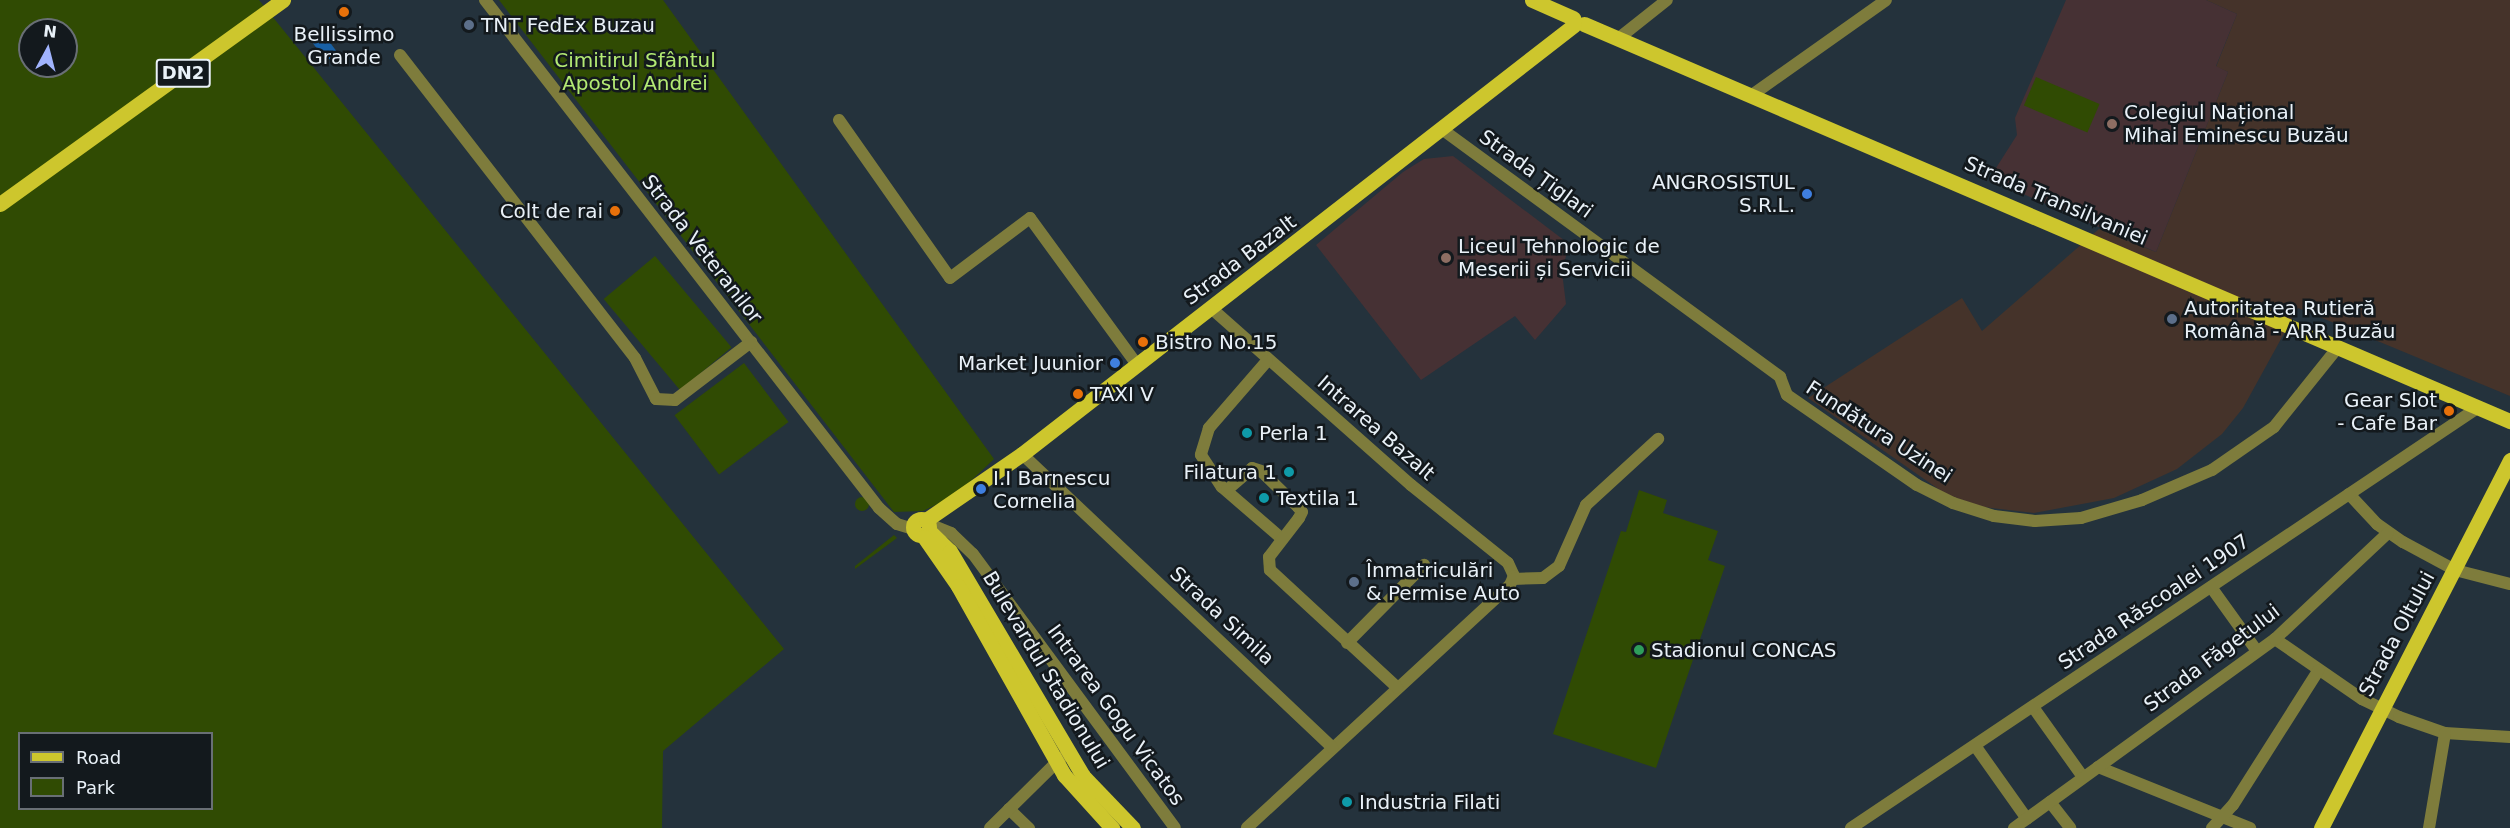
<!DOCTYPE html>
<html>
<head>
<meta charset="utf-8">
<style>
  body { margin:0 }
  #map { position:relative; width:2510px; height:828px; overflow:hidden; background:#24323c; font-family:"DejaVu Sans",sans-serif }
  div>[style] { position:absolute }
  .industrial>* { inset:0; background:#45332a }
  .education>* { inset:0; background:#463134 }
  .green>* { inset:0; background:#304b03; transform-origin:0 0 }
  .round { border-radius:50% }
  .water>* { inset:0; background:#1860a5; transform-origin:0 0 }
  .minor>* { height:12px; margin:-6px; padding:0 6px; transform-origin:6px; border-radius:6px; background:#7e7c3c }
  .major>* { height:15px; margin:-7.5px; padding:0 7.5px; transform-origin:7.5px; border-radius:7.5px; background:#cdc62d }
  .major>.ring { margin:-7.5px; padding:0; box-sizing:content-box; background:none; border:15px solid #cdc62d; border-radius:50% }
  .dots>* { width:16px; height:16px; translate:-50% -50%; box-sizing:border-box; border:3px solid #13191d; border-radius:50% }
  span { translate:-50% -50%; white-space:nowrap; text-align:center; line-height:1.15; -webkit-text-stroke:5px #13191d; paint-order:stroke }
  .shield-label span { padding:2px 4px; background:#13191d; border:2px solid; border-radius:4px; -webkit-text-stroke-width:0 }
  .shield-label { font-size:18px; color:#e9f1f8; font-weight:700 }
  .poi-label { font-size:20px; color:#e9f1f8 }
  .left { translate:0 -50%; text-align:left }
  .right { translate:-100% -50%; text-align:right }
  .park-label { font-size:20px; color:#b3ea74 }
  .street-label { font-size:20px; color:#e9f1f8 }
  .legend { position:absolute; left:18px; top:732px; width:195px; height:78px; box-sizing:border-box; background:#13191d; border:2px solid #696f75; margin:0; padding:8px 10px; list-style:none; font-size:18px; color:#e9f1f8 }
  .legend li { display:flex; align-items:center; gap:12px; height:30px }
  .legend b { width:30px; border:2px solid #696f75 }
  .north { position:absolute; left:18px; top:18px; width:60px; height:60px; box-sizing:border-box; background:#13191d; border:2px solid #696f75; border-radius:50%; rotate:7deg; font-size:16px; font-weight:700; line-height:24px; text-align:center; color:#e9f1f8 }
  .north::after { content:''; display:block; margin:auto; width:21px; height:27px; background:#a0b3fd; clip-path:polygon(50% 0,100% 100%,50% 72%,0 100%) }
</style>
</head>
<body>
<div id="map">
  <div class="industrial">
    <i style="clip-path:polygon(2206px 0,2510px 0,2510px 396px,2298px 308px,2243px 408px,2222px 434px,2177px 469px,2114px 498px,2034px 513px,1983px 507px,1947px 495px,1808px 398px,1962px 298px,1982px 331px,2099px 229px,2156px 252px,2228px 72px,2216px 67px,2237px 14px)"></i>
  </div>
  <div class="education">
    <i style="clip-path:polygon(2066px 0,2206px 0,2237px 14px,2216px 66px,2228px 72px,2156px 252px,1989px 179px,2017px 135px,2015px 118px)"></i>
    <i style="clip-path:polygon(1453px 156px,1569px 244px,1562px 272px,1566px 304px,1535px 340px,1515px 316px,1421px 380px,1316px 245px,1403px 172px,1424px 159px)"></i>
  </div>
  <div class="green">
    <i style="clip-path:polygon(evenodd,0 0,259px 0,784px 649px,663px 751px,662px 828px,0 828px,0 0,30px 30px,66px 30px,66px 66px,30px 66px,30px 30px,0 0,20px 734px,212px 734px,212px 808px,20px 808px,20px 734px)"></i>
    <i style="clip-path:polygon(499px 0,663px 0,994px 459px,956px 495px,923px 511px,894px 512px)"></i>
    <i style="left:2036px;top:77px;width:69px;height:31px;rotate:23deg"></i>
    <i style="left:655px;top:256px;width:119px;height:67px;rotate:50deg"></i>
    <i style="left:744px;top:363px;width:74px;height:87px;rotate:53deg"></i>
    <i style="clip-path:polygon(1639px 490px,1667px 500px,1663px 513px,1718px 531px,1708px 560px,1725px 566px,1656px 768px,1553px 734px,1621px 531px,1626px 532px)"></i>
    <i class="round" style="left:855px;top:497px;width:14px;height:14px"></i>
    <i style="clip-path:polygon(894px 535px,897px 538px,855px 569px,855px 566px)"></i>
  </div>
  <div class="water">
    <i style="left:322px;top:32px;width:26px;height:14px;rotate:53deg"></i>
  </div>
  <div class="minor">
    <i style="left:485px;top:0;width:643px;rotate:52.2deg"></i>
    <i style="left:879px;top:508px;width:24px;rotate:42deg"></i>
    <i style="left:897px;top:524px;width:17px;rotate:17deg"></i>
    <i style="left:1619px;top:38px;width:61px;rotate:-38.4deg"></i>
    <i style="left:400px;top:55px;width:383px;rotate:52.2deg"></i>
    <i style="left:635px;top:358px;width:46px;rotate:62.9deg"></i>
    <i style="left:656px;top:399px;width:19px;rotate:3deg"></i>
    <i style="left:675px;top:400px;width:96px;rotate:-37.3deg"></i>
    <i style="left:1752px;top:95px;width:164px;rotate:-35.3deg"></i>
    <i style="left:839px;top:120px;width:193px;rotate:54.9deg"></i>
    <i style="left:950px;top:278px;width:100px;rotate:-36.9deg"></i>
    <i style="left:1030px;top:218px;width:182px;rotate:53.9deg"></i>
    <i style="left:1443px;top:130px;width:418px;rotate:36.2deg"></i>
    <i style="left:1780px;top:377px;width:19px;rotate:69deg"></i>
    <i style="left:1787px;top:395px;width:158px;rotate:34.7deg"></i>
    <i style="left:1917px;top:485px;width:40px;rotate:26.6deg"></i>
    <i style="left:1953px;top:503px;width:43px;rotate:17.6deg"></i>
    <i style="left:1994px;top:516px;width:41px;rotate:7deg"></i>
    <i style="left:2035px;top:521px;width:46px;rotate:-3.7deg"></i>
    <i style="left:2081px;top:518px;width:64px;rotate:-16.4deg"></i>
    <i style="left:2142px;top:500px;width:76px;rotate:-23.2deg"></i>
    <i style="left:2212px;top:470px;width:75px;rotate:-34.7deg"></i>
    <i style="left:2274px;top:427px;width:102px;rotate:-51.3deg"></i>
    <i style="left:1211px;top:308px;width:267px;rotate:41.5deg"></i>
    <i style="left:1411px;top:485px;width:124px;rotate:38.8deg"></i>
    <i style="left:1508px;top:563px;width:14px;rotate:65deg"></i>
    <i style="left:1514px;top:576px;width:10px;rotate:114deg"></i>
    <i style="left:1510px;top:585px;width:358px;rotate:137.3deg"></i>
    <i style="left:1267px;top:361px;width:89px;rotate:130.9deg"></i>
    <i style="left:1209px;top:428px;width:28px;rotate:107deg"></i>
    <i style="left:1201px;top:455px;width:38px;rotate:57deg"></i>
    <i style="left:1222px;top:487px;width:78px;rotate:40.8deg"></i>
    <i style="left:1022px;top:454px;width:427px;rotate:43.4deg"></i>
    <i style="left:1227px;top:490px;width:33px;rotate:-41deg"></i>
    <i style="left:1252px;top:468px;width:9px;rotate:18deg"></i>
    <i style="left:1261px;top:471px;width:52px;rotate:44.2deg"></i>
    <i style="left:1298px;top:507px;width:6px;rotate:51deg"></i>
    <i style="left:1302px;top:512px;width:7px;rotate:117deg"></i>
    <i style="left:1299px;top:518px;width:49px;rotate:127.6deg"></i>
    <i style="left:1269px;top:557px;width:13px;rotate:86deg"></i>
    <i style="left:1270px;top:570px;width:173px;rotate:42.7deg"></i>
    <i style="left:2349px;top:494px;width:41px;rotate:47deg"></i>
    <i style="left:2377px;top:524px;width:32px;rotate:35deg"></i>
    <i style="left:2403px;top:542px;width:59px;rotate:28.3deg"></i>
    <i style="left:2455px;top:570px;width:57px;rotate:14.3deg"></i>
    <i style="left:929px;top:524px;width:24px;rotate:22deg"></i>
    <i style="left:951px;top:533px;width:30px;rotate:44deg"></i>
    <i style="left:973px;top:554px;width:340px;rotate:53.6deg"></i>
    <i style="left:1513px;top:579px;width:30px;rotate:-2deg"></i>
    <i style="left:1543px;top:578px;width:20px;rotate:-37deg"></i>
    <i style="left:1559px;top:566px;width:67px;rotate:-66.1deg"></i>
    <i style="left:1586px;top:505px;width:98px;rotate:-42.5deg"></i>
    <i style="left:2211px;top:587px;width:79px;rotate:54.3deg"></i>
    <i style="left:2275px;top:639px;width:106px;rotate:34.6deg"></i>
    <i style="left:2362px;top:699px;width:41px;rotate:25.9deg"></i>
    <i style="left:2399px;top:717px;width:49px;rotate:19.2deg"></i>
    <i style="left:2445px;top:733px;width:65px;rotate:3.5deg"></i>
    <i style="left:1347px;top:643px;width:110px;rotate:-45.4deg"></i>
    <i style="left:2033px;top:707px;width:86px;rotate:54.5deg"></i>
    <i style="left:1976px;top:747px;width:88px;rotate:54.7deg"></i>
    <i style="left:2098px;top:767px;width:164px;rotate:21.9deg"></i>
    <i style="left:2050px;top:802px;width:33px;rotate:52deg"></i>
    <i style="left:1009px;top:809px;width:28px;rotate:44deg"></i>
    <i style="left:990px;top:828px;width:100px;rotate:-44.6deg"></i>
    <i style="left:1851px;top:828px;width:756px;rotate:-33.84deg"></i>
    <i style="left:2014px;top:828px;width:322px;rotate:-35.9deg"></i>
    <i style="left:2275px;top:639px;width:155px;rotate:-43.2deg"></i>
    <i style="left:2212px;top:828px;width:31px;rotate:-48deg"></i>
    <i style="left:2233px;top:805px;width:159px;rotate:-57.6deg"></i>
    <i style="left:2429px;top:828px;width:96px;rotate:-80.4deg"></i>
  </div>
  <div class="major">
    <i style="left:1532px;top:0;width:45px;rotate:23.7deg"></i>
    <i style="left:1584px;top:24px;width:1008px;rotate:23.21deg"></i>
    <i style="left:0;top:204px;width:349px;rotate:-35.8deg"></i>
    <i class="ring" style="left:913px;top:519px;width:1px;height:1px"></i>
    <i style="left:926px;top:520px;width:116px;rotate:-34.5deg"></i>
    <i style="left:1022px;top:454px;width:699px;rotate:-37.85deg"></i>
    <i style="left:928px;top:530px;width:30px;rotate:44deg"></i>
    <i style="left:950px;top:551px;width:261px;rotate:59.4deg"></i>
    <i style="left:1083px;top:776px;width:72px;rotate:46.1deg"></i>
    <i style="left:924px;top:537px;width:60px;rotate:55.2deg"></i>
    <i style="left:958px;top:586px;width:217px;rotate:60.7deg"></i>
    <i style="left:1064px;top:775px;width:72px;rotate:47.8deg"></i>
    <i style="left:2321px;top:828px;width:414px;rotate:-62.8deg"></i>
  </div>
  <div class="dots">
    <i style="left:344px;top:12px;background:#e8710a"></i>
    <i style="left:469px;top:25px;background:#5c6f8a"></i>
    <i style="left:2112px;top:124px;background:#8d6e63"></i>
    <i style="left:1807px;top:194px;background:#3f7fe0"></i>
    <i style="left:615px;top:211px;background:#e8710a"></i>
    <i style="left:1446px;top:258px;background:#8d6e63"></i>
    <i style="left:2172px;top:319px;background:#5c6f8a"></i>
    <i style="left:1143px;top:342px;background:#e8710a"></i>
    <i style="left:1115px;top:363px;background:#3f7fe0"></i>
    <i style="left:1078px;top:394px;background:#e8710a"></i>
    <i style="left:2449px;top:411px;background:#e8710a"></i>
    <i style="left:1247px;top:433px;background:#0f9aa8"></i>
    <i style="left:1289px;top:472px;background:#0f9aa8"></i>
    <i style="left:981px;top:489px;background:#3f7fe0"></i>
    <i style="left:1264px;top:498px;background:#0f9aa8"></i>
    <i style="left:1354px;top:582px;background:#5c6f8a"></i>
    <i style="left:1639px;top:650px;background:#2e9e5b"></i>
    <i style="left:1347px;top:802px;background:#0f9aa8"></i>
  </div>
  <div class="shield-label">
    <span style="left:183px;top:73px">DN2</span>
  </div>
  <div class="poi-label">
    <span class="left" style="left:481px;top:25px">TNT FedEx Buzau</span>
    <span style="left:344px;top:46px">Bellissimo<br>Grande</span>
    <span class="left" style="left:2124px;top:124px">Colegiul Național<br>Mihai Eminescu Buzău</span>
    <span class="right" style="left:1795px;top:194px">ANGROSISTUL<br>S.R.L.</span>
    <span class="right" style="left:603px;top:211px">Colt de rai</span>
    <span class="left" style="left:1458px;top:258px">Liceul Tehnologic de<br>Meserii și Servicii</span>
    <span class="left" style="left:2184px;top:320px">Autoritatea Rutieră<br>Română - ARR Buzău</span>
    <span class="left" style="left:1155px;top:342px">Bistro No.15</span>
    <span class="right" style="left:1103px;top:363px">Market Juunior</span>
    <span class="left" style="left:1090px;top:394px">TAXI V</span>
    <span class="right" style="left:2437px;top:412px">Gear Slot<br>- Cafe Bar</span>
    <span class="left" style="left:1259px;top:433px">Perla 1</span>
    <span class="right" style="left:1277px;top:472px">Filatura 1</span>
    <span class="left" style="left:993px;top:490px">I.I Barnescu<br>Cornelia</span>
    <span class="left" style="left:1276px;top:498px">Textila 1</span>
    <span class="left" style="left:1366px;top:582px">Înmatriculări<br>&amp; Permise Auto</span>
    <span class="left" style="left:1651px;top:650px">Stadionul CONCAS</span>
    <span class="left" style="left:1359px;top:802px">Industria Filati</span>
  </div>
  <div class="park-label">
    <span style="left:635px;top:72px">Cimitirul Sfântul<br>Apostol Andrei</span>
  </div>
  <div class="street-label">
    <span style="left:1536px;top:174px;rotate:36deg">Strada Țiglari</span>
    <span style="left:2056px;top:201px;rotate:23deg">Strada Transilvaniei</span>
    <span style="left:702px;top:249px;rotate:52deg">Strada Veteranilor</span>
    <span style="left:1240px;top:260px;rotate:-37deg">Strada Bazalt</span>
    <span style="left:1376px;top:428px;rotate:41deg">Intrarea Bazalt</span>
    <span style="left:1879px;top:432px;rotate:33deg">Fundătura Uzinei</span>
    <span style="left:2154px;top:602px;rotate:-34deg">Strada Răscoalei 1907</span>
    <span style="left:1222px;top:616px;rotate:43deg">Strada Simila</span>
    <span style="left:2397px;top:634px;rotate:-62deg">Strada Oltului</span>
    <span style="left:2212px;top:658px;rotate:-37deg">Strada Făgetului</span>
    <span style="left:1046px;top:670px;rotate:59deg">Bulevardul Stadionului</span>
    <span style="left:1116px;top:715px;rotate:54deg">Intrarea Gogu Vicatos</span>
  </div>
  <ul class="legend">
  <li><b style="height:8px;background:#cdc62d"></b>Road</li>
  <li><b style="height:16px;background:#304b03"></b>Park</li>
  </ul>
  <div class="north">N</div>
</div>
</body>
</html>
